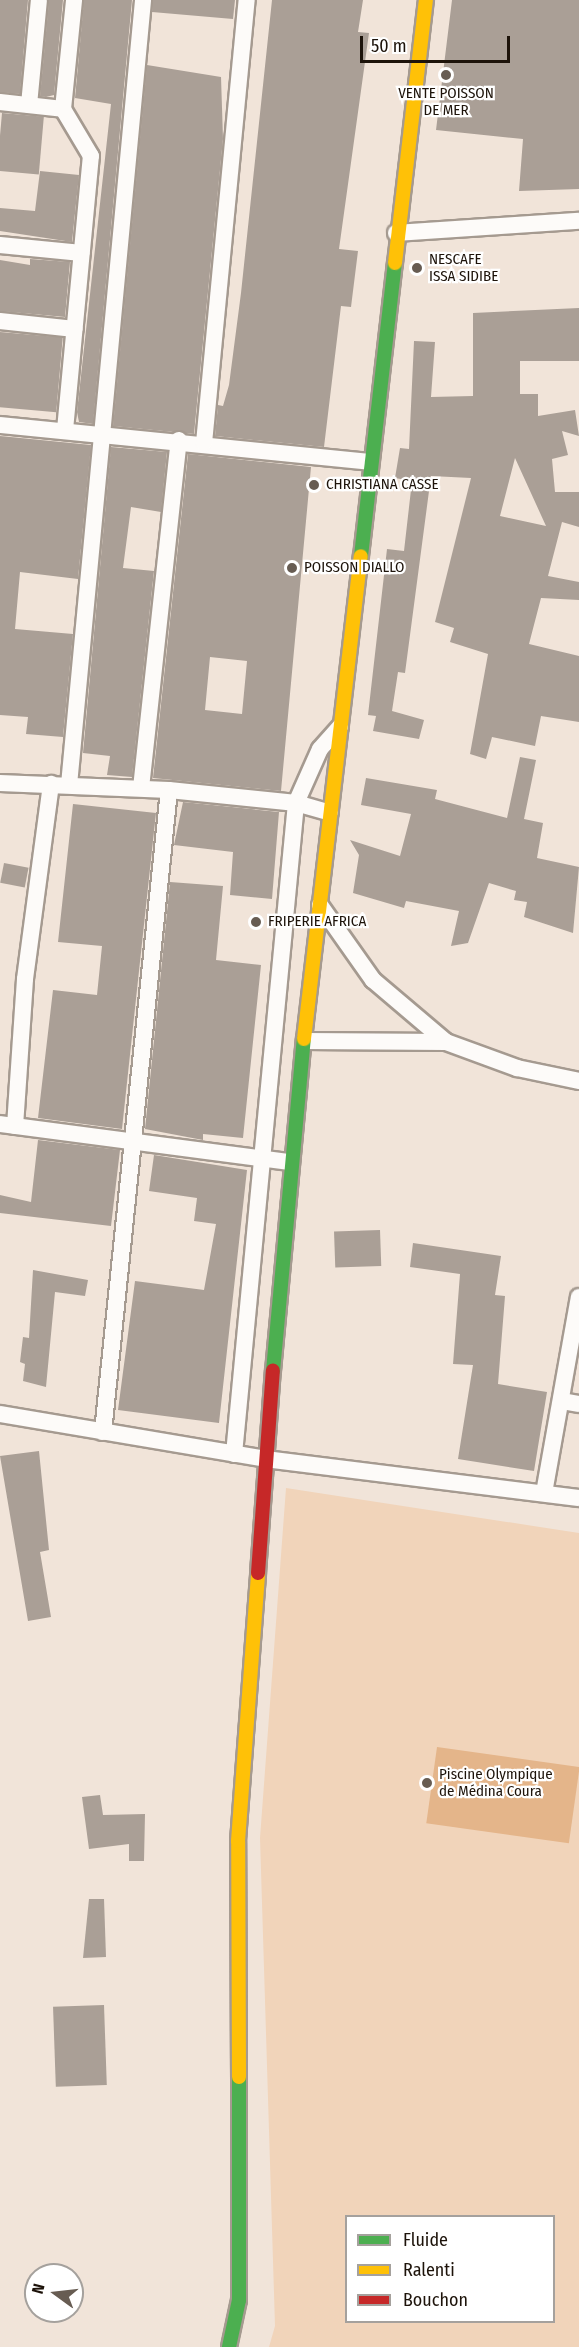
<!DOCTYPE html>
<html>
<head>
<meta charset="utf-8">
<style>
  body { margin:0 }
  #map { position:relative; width:579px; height:2347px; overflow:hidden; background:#f1e4d9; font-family:"Fira Sans Condensed",sans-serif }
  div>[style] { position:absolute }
  .green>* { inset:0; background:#f1d4ba }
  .water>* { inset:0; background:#e4b58a; transform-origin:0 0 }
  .building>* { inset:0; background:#aa9f96; transform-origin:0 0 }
  .roads { filter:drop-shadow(2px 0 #a59a90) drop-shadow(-2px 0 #a59a90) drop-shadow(0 2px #a59a90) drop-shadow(0 -2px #a59a90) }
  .street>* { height:16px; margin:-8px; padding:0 8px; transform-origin:8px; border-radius:8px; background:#fdfbf9 }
  .fast>* { height:14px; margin:-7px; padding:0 7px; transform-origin:7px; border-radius:7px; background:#4caf50 }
  .slow>* { height:14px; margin:-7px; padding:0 7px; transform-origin:7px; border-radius:7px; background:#ffc107 }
  .jam>* { height:14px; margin:-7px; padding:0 7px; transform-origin:7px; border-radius:7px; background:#c62828 }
  .dots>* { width:16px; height:16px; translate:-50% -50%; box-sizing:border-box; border:3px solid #fff; border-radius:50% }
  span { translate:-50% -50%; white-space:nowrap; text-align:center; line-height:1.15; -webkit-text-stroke:4.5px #fff; paint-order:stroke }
  .poi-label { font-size:15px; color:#1d130a }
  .left { translate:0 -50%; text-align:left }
  .legend { position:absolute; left:345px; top:2215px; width:210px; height:108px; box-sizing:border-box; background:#fff; border:2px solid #a5a19d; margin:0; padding:8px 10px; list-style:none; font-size:18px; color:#1d130a }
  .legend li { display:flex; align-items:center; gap:12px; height:30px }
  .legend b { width:30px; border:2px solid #a5a19d }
  .north { position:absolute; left:24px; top:2263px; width:60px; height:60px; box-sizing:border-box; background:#fff; border:2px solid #a5a19d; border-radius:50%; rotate:285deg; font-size:16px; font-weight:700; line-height:24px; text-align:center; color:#1d130a }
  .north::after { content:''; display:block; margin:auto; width:21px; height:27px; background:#675c52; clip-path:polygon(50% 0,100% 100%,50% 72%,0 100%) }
  .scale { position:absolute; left:360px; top:36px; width:150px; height:27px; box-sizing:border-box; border:3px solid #1d130a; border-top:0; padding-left:8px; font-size:18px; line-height:21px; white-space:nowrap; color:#1d130a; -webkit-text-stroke:4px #fff; paint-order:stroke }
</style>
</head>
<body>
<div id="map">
  <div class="green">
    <i style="clip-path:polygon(evenodd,286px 1488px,579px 1533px,579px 2347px,269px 2347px,275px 2326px,260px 1838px,286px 1488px,346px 2216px,554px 2216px,554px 2322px,346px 2322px,346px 2216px)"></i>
  </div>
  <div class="water">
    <i style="left:437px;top:1747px;width:144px;height:77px;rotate:8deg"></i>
  </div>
  <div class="building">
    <i style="clip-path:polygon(0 0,28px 0,20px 94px,0 92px)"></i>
    <i style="clip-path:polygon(49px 0,63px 0,54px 95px,46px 97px,40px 96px)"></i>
    <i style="clip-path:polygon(84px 0,132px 0,93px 424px,79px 422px,77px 412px,111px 104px,75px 98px)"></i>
    <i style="clip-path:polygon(153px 0,235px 0,233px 19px,152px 12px)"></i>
    <i style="clip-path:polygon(272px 0,363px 0,358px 32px,369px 33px,339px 249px,358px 251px,351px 307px,341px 306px,324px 447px,215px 436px,218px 405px,223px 406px,229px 385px,241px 293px)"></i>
    <i style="clip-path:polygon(452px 0,579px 0,579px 189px,519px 191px,523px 139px,436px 130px)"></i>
    <i style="clip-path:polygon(147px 65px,221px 77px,223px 139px,194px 434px,113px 426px)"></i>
    <i style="left:2px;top:113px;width:42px;height:58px;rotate:5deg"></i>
    <i style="clip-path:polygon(40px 171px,79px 175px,72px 242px,0 231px,0 208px,35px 211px)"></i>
    <i style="clip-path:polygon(30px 259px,70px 262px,65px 317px,0 311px,0 260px,30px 265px)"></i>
    <i style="clip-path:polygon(evenodd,579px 308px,579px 361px,520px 361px,520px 394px,538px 394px,538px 416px,575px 410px,579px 436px,562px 431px,568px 455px,552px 459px,555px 492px,579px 492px,579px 527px,562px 522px,548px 576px,579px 582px,579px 600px,541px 598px,529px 644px,579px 656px,579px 722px,541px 716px,535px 746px,492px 737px,486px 759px,470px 754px,488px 654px,450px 642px,454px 628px,435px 622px,471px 478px,431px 476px,405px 673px,398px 672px,392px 711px,424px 720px,419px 739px,373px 731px,376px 716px,368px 715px,387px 549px,404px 551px,412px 481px,395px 478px,400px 448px,409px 449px,414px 341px,435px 342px,431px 397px,473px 396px,473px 313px,579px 308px,515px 458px,546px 526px,500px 516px,515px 458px)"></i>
    <i style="left:0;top:332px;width:63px;height:75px;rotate:5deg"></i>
    <i style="clip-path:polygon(0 436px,91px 445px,78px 579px,20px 572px,15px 629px,73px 634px,63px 737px,26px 734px,28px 717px,0 715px)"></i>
    <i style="clip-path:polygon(111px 447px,167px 452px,161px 512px,131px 507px,123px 568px,154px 571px,132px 777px,107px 775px,110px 756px,83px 753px)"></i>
    <i style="clip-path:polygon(evenodd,188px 454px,311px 467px,281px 791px,153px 778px,188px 454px,210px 657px,247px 661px,242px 714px,205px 710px,210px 657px)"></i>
    <i style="clip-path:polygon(520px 757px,536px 760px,524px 819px,543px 823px,537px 858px,579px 867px,573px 933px,524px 917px,527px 902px,514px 900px,516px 891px,489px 883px,468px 943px,451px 946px,459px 911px,406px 901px,404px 908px,353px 893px,359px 855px,350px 840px,400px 856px,411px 814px,361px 805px,366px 778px,437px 790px,435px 799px,507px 818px)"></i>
    <i style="clip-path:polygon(183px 802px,279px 812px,272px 899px,230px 895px,233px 852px,174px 845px)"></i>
    <i style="clip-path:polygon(73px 804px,156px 813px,122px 1129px,38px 1118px,53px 990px,97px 995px,102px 946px,58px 942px)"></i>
    <i style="left:4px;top:863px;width:25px;height:20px;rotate:11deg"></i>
    <i style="clip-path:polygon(170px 882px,223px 886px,216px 960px,261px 965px,243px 1138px,203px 1134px,203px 1140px,145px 1129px)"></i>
    <i style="clip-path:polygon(38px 1140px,120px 1150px,111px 1226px,0 1213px,0 1195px,31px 1202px)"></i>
    <i style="clip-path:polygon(154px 1155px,247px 1170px,219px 1423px,118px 1410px,135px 1281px,204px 1290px,216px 1224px,194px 1221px,197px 1198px,149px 1191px)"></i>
    <i style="left:380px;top:1230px;width:36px;height:46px;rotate:88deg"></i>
    <i style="clip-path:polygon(413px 1243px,501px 1256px,495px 1295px,505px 1296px,498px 1384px,547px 1392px,534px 1471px,458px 1459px,473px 1365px,453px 1364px,460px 1274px,410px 1267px)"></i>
    <i style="clip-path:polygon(33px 1270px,88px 1280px,85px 1296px,55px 1292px,46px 1387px,23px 1381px,25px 1364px,20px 1362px,23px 1337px,29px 1338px)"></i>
    <i style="clip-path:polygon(39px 1451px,49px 1550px,40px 1552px,51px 1617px,28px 1621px,0 1456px)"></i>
    <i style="clip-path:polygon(100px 1795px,103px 1815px,145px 1814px,144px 1861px,129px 1861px,129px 1844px,89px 1849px,82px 1797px)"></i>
    <i style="clip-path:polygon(89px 1899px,104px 1899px,106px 1957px,83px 1958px)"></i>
    <i style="left:104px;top:2005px;width:80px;height:51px;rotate:88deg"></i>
  </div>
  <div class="roads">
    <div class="street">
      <i style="left:0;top:102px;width:63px;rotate:6.3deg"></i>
      <i style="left:29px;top:105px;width:105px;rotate:-84.6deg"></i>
      <i style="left:396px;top:233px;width:183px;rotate:-3.8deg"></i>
      <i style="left:0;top:245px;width:82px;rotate:5.6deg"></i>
      <i style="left:0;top:321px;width:75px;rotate:6.1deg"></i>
      <i style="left:0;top:425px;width:371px;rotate:5.7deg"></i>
      <i style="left:65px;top:430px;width:275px;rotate:-84.6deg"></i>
      <i style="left:91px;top:156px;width:55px;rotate:-120.8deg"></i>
      <i style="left:63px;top:109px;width:110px;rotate:-84.2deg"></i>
      <i style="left:204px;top:443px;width:445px;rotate:-84.5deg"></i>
      <i style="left:0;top:783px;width:169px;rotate:2.4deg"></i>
      <i style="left:169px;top:790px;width:128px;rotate:5.8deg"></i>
      <i style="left:296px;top:803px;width:35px;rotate:16deg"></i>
      <i style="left:69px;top:785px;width:788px;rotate:-84.61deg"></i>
      <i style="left:141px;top:788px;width:350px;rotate:-83.8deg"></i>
      <i style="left:320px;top:905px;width:92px;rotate:54.8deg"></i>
      <i style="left:373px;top:980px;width:96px;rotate:40.3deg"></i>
      <i style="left:446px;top:1042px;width:76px;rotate:20.1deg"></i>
      <i style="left:517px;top:1068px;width:63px;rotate:11.8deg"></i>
      <i style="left:305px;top:1041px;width:141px;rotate:0.4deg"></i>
      <i style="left:0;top:1124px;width:292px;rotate:7.5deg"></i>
      <i style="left:15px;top:1126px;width:147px;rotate:-86.1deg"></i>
      <i style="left:25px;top:979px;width:197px;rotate:-82.4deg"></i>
      <i style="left:562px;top:1401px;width:17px;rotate:10deg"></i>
      <i style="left:0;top:1414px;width:269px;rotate:9.6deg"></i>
      <i style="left:265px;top:1459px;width:316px;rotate:7.1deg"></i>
      <i style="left:103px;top:1432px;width:645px;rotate:-84.13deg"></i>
      <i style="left:234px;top:1454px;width:654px;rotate:-84.56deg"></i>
      <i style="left:296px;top:803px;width:59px;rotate:-66deg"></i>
      <i style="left:320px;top:749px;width:30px;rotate:-48deg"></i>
      <i style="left:544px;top:1493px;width:199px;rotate:-79.9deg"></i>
    </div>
    <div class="fast">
      <i style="left:361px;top:556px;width:295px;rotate:-83.4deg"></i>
      <i style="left:273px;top:1371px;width:333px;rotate:-84.7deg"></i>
      <i style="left:229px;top:2347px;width:48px;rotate:-78deg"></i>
      <i style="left:239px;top:2300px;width:223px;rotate:-90deg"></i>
    </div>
    <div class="slow">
      <i style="left:395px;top:263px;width:265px;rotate:-83.3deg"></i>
      <i style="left:304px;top:1039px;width:486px;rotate:-83.3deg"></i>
      <i style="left:239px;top:2077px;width:236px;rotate:-90.2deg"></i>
      <i style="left:238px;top:1841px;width:269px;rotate:-85.7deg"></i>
    </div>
    <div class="jam">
      <i style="left:258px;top:1573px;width:203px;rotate:-85.8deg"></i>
    </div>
  </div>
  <div class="dots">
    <i style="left:446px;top:75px;background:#675c52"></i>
    <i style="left:417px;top:268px;background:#675c52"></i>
    <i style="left:314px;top:485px;background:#675c52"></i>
    <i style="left:292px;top:568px;background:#675c52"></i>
    <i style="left:256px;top:922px;background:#675c52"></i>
    <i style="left:427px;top:1783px;background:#675c52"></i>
  </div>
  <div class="poi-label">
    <span style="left:446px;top:102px">VENTE POISSON<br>DE MER</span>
    <span class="left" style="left:429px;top:268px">NESCAFE<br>ISSA SIDIBE</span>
    <span class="left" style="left:326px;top:485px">CHRISTIANA CASSE</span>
    <span class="left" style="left:304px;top:568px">POISSON DIALLO</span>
    <span class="left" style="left:268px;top:922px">FRIPERIE AFRICA</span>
    <span class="left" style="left:439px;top:1783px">Piscine Olympique<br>de Médina Coura</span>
  </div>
  <ul class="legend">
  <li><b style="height:8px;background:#4caf50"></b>Fluide</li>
  <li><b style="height:8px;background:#ffc107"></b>Ralenti</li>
  <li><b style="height:8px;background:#c62828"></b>Bouchon</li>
  </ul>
  <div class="north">N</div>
  <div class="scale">50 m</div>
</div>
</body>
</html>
